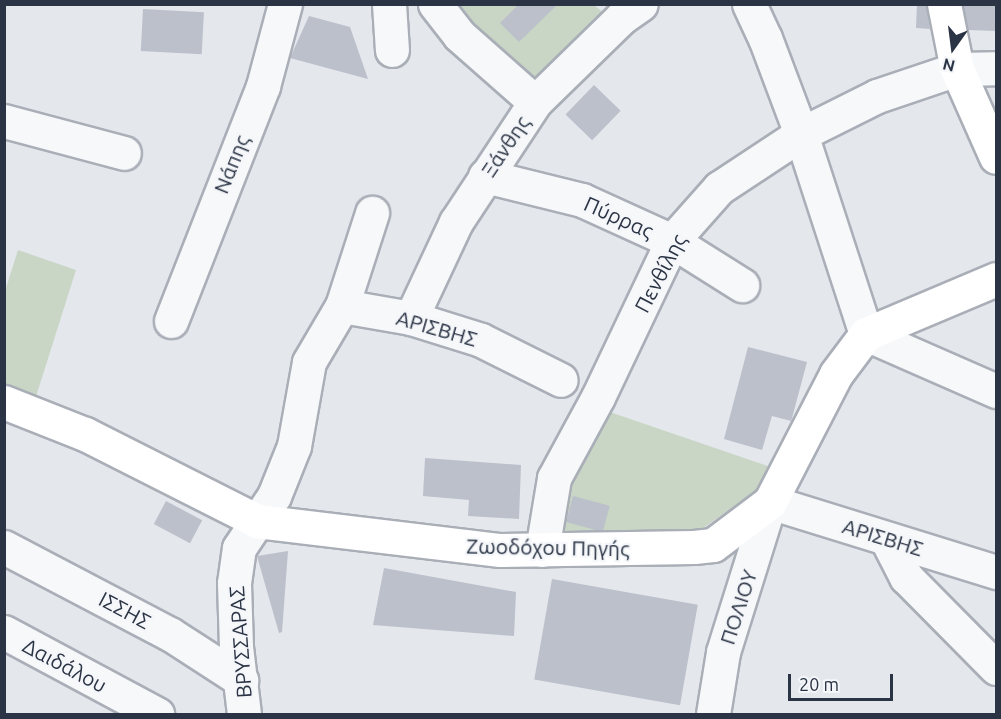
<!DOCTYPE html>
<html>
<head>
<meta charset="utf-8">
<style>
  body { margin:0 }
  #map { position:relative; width:1001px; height:719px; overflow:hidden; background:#e4e7ec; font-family:Ubuntu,sans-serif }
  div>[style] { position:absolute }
  .green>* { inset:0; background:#c9d6c5 }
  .building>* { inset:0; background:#bbc0ca; transform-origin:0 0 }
  .roads { filter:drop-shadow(2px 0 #a9aeb7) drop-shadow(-2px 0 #a9aeb7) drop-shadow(0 2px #a9aeb7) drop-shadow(0 -2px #a9aeb7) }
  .minor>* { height:33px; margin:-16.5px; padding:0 16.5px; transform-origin:16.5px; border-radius:16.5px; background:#f7f8fa }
  .primary>* { height:33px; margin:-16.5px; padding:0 16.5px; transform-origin:16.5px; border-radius:16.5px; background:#fff }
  span { translate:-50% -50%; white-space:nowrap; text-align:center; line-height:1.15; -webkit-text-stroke:4.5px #f4f6f9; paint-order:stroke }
  .street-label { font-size:21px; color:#2b3445 }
  .frame { position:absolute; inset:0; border:6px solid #2b3445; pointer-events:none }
  .north { position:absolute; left:923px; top:18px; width:60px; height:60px; -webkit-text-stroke:4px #f4f6f9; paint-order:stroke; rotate:194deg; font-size:16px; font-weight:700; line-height:24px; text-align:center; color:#2b3445 }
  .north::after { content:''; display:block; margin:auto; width:21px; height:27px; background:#2b3445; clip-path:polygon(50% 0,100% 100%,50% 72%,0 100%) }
  .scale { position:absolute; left:788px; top:674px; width:105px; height:27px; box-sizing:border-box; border:3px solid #2b3445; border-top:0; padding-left:8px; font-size:18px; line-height:21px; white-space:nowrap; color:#2b3445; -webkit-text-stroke:4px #f4f6f9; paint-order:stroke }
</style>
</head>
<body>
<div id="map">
  <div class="green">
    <i style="clip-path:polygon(435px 5px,594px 5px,605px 14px,534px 84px)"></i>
    <i style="clip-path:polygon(18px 250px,76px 270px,33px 406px,5px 394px,5px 291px)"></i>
    <i style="clip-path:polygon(601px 409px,768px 466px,758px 489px,699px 531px,548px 541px,560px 479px)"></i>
  </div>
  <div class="building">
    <i style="clip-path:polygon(519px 4px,558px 4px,519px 42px,500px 23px)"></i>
    <i style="clip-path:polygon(917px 4px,926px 4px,930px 29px,916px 28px)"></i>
    <i style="clip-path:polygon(963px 4px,996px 4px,996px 31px,968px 30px)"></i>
    <i style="left:143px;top:9px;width:61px;height:42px;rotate:3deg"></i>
    <i style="clip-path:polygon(309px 16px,350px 27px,368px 79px,290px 58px)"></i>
    <i style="left:594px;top:85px;width:37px;height:41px;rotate:44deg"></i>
    <i style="clip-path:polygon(748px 347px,807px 362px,792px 418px,791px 421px,772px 416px,762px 450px,724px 439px)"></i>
    <i style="clip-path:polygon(425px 458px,521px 465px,519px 519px,468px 516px,469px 500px,423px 496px)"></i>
    <i style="left:573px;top:496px;width:38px;height:27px;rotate:15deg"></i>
    <i style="left:166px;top:501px;width:41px;height:26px;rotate:28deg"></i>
    <i style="clip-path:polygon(288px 551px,282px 632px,279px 633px,257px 556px)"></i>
    <i style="clip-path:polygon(384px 568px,516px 592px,514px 636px,373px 625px)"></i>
    <i style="left:552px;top:579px;width:148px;height:102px;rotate:10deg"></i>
  </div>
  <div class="roads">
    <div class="minor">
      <i style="left:389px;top:4px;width:46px;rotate:86.3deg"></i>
      <i style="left:435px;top:4px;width:39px;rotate:52deg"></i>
      <i style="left:459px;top:35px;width:101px;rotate:41.4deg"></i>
      <i style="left:749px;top:4px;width:38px;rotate:65deg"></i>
      <i style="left:765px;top:38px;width:103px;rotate:69.4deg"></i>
      <i style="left:801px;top:134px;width:210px;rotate:72deg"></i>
      <i style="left:866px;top:334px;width:142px;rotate:23.7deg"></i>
      <i style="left:4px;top:121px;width:124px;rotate:14.9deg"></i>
      <i style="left:485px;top:176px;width:100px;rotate:13.9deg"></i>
      <i style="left:582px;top:200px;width:99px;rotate:24.5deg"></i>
      <i style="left:672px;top:241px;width:83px;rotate:32.2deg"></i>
      <i style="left:342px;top:306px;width:70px;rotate:9.9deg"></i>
      <i style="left:411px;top:318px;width:73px;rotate:17.4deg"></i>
      <i style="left:481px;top:340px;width:89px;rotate:26.6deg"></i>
      <i style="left:411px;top:318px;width:106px;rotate:-64.9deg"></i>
      <i style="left:456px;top:222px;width:144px;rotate:-56.6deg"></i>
      <i style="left:535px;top:102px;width:120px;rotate:-44.3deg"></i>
      <i style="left:621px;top:18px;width:24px;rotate:-35deg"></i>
      <i style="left:171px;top:321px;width:252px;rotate:-68.6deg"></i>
      <i style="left:263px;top:86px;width:85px;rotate:-75deg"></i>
      <i style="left:887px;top:540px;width:42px;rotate:62.8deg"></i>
      <i style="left:906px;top:577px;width:128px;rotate:45.3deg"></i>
      <i style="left:4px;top:547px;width:187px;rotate:27.7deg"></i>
      <i style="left:170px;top:634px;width:85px;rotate:32.9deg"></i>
      <i style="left:542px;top:550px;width:73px;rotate:-80.5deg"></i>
      <i style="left:554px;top:478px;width:92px;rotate:-61.5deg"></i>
      <i style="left:598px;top:397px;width:173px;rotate:-64.6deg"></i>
      <i style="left:672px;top:241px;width:71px;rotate:-48.4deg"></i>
      <i style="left:719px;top:188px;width:98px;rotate:-33.4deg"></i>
      <i style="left:801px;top:134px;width:85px;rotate:-26.6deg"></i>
      <i style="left:877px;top:96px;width:84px;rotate:-18.6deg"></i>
      <i style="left:957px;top:69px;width:39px;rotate:-1deg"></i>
      <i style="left:4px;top:632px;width:174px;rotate:28.2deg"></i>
      <i style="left:244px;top:714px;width:67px;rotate:-96.8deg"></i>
      <i style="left:236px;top:647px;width:64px;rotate:-91.8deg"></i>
      <i style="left:234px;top:583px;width:35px;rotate:-82deg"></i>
      <i style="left:239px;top:548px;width:63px;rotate:-56.1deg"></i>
      <i style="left:274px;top:496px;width:54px;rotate:-68.2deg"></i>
      <i style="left:294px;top:446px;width:85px;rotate:-79.9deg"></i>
      <i style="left:309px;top:362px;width:65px;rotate:-59.5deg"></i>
      <i style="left:342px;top:306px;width:98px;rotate:-72.1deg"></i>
      <i style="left:713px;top:714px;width:63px;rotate:-80.8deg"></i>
      <i style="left:723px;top:652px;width:157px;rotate:-72.6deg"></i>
      <i style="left:770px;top:502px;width:237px;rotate:17.2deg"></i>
    </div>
    <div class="primary">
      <i style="left:944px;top:4px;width:66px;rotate:78.7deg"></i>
      <i style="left:957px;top:69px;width:96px;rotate:66.1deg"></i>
      <i style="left:4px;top:402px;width:87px;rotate:21.6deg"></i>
      <i style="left:85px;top:434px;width:193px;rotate:26.8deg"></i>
      <i style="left:257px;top:521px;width:245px;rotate:6.8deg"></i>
      <i style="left:500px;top:550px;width:194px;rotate:-0.9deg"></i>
      <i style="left:694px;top:547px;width:19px;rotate:-6deg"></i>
      <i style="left:713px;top:545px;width:71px;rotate:-37deg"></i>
      <i style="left:770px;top:502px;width:144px;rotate:-62.7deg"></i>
      <i style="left:836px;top:374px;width:50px;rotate:-53.1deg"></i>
      <i style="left:866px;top:334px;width:141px;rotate:-22.9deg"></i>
    </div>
  </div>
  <div class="street-label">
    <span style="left:505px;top:146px;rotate:-56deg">Ξάνθης</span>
    <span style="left:231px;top:164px;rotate:-68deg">Νάπης</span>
    <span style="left:619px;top:217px;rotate:24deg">Πύρρας</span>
    <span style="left:660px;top:273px;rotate:-62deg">Πενθίλης</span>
    <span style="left:437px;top:328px;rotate:16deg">ΑΡΙΣΒΗΣ</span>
    <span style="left:883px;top:537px;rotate:17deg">ΑΡΙΣΒΗΣ</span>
    <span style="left:548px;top:547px;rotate:1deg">Ζωοδόχου Πηγής</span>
    <span style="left:738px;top:607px;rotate:-72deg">ΠΟΛΙΟΥ</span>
    <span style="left:125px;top:610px;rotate:28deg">ΙΣΣΗΣ</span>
    <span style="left:240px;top:642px;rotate:-94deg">ΒΡΥΣΣΑΡΑΣ</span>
    <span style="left:65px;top:665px;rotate:28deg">Δαιδάλου</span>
  </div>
  <div class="frame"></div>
  <div class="north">N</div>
  <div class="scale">20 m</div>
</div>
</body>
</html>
